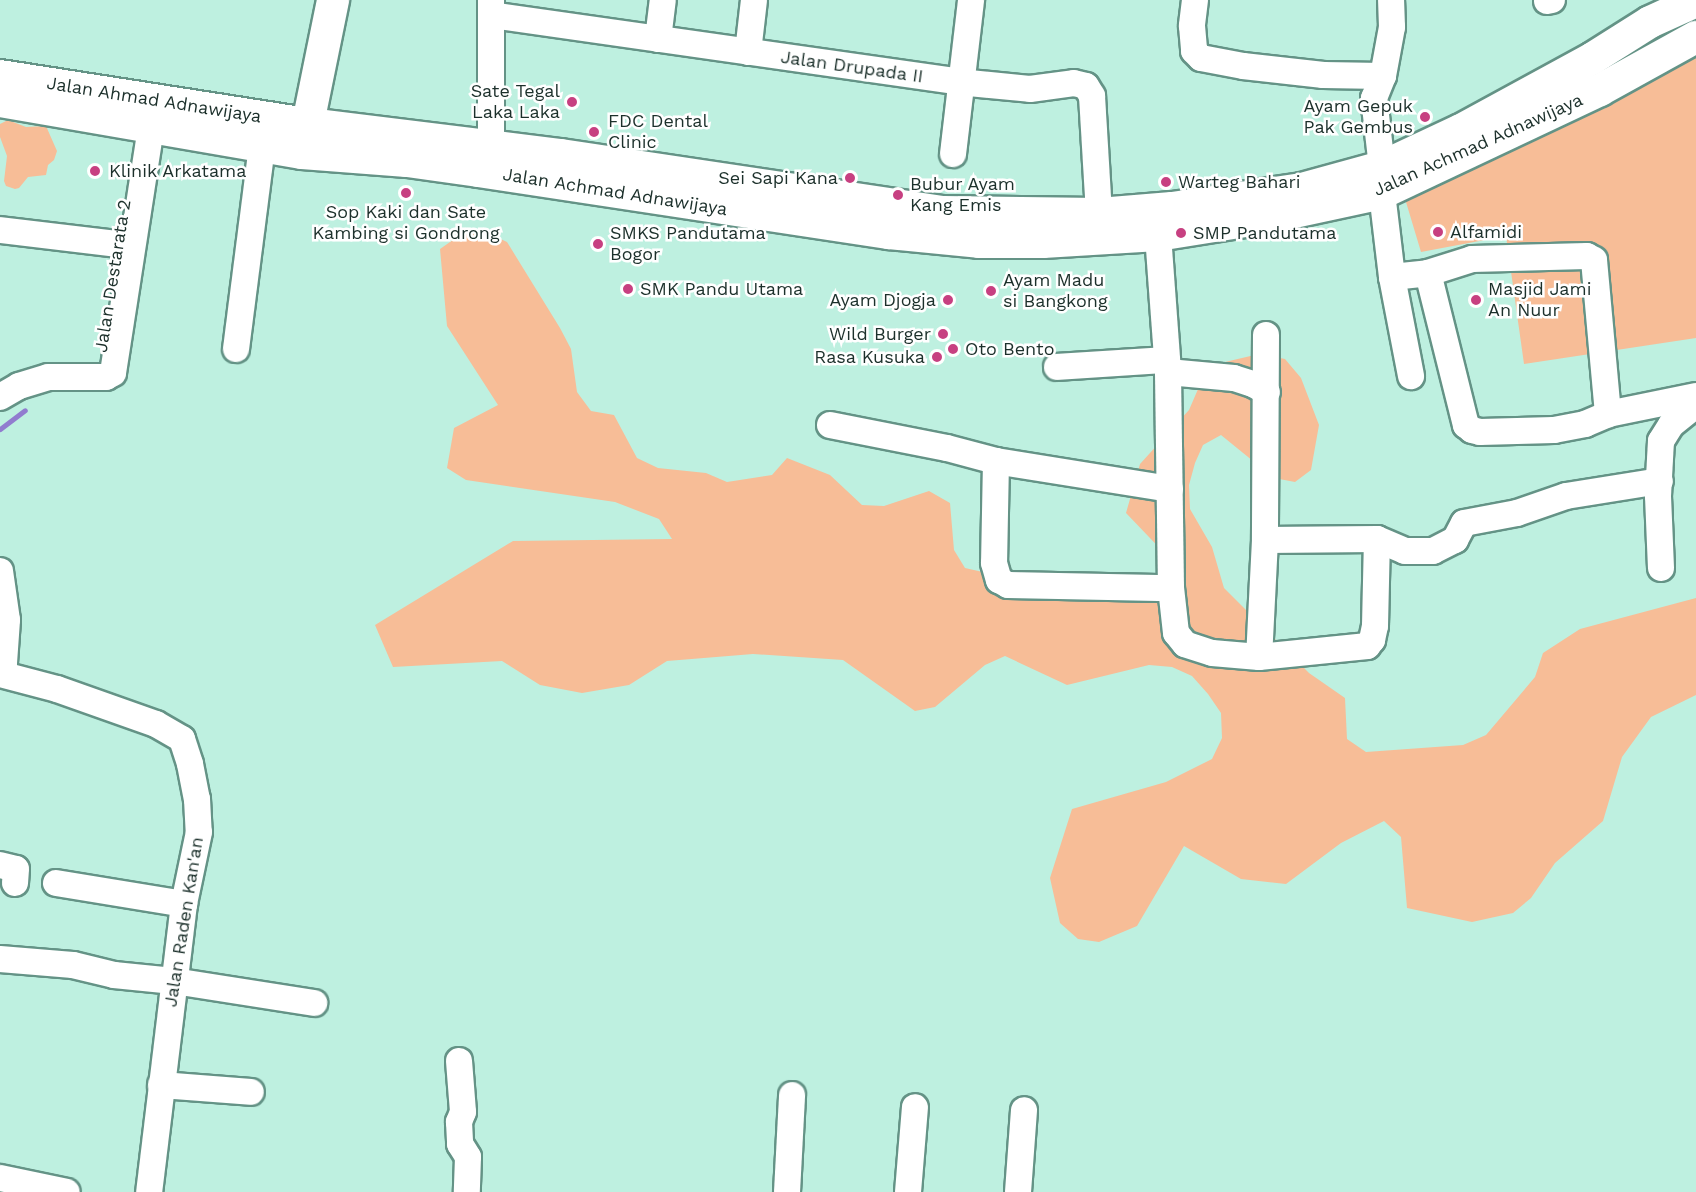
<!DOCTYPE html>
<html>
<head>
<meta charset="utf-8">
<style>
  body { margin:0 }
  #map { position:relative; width:1696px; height:1192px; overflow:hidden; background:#bef0e0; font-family:"Work Sans",sans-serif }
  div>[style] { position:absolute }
  .green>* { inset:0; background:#f7bd97 }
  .stream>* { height:5px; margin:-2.5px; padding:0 2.5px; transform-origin:2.5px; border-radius:2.5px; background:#917ccf }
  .roads { filter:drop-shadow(2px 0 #649386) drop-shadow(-2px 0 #649386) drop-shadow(0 2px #649386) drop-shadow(0 -2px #649386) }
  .minor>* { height:26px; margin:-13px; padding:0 13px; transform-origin:13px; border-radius:13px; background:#fff }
  .major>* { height:32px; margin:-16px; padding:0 16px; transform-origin:16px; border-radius:16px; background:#fff }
  .dots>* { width:16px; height:16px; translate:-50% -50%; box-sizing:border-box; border:3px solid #fff; border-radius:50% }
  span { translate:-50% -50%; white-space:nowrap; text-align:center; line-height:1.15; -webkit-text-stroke:5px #fff; paint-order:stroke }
  .street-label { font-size:18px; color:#1c302b }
  .poi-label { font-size:18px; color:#1c302b }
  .right { translate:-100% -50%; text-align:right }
  .left { translate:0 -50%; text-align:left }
</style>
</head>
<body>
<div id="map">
  <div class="green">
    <i style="clip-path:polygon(1696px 54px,1696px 338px,1524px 364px,1506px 236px,1421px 252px,1403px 192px)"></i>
    <i style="clip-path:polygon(8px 120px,26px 127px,46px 126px,57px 151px,54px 160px,48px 165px,46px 175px,28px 177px,19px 188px,15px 189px,6px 186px,4px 181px,7px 156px,0 137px,0 124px)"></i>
    <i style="clip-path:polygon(486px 232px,507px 242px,560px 328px,571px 349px,577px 392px,591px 411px,614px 415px,637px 458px,658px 468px,706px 473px,727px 482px,772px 475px,787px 458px,830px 475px,862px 505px,884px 506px,929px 491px,950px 503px,954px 550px,965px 568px,1027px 582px,1146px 596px,1171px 560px,1126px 513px,1140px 464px,1189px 410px,1208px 366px,1259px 354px,1285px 359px,1301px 378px,1319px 425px,1311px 470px,1295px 482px,1274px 478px,1221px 435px,1203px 445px,1195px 463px,1189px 485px,1190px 509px,1212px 547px,1224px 588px,1309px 673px,1345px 698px,1347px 739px,1366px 752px,1463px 745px,1486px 735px,1535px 677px,1543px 653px,1580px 629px,1696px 598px,1696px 695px,1651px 717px,1622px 757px,1603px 821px,1555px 863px,1531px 898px,1513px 913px,1472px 922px,1407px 908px,1401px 837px,1384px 821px,1341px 843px,1286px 884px,1241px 879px,1184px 846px,1137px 926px,1099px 942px,1078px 939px,1060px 923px,1050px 878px,1072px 809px,1166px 782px,1212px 759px,1222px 738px,1221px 713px,1208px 694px,1192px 676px,1172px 667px,1149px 665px,1067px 685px,1005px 656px,985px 665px,935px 707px,915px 711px,843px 660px,753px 654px,667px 661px,629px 685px,582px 693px,540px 685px,502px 661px,393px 667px,375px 625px,513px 541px,672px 539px,659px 519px,615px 502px,466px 480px,447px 468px,454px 428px,498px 405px,447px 326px,440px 249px,460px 235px)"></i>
  </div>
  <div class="stream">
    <i style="left:0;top:429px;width:31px;rotate:-37deg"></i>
  </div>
  <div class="roads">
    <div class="minor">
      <i style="left:491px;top:0;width:147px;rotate:90deg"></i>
      <i style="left:1195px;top:0;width:26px;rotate:97deg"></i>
      <i style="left:1192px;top:26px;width:25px;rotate:85deg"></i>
      <i style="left:1194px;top:51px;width:10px;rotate:45deg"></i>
      <i style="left:1201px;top:58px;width:43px;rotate:10.8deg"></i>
      <i style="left:1243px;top:66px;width:81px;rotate:6.4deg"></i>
      <i style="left:1323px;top:75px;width:60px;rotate:1deg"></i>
      <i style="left:1383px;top:76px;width:24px;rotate:112deg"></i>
      <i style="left:1374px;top:98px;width:69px;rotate:83.4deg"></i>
      <i style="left:1547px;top:1px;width:5px;rotate:-11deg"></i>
      <i style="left:491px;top:15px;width:473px;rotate:8.1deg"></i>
      <i style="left:959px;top:82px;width:71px;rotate:5.6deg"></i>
      <i style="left:1030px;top:89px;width:44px;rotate:-7.8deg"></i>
      <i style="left:1074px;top:83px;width:12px;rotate:14deg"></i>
      <i style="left:1086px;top:86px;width:12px;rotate:59deg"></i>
      <i style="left:1092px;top:96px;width:118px;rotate:86.6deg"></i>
      <i style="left:658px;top:39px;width:39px;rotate:-83deg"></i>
      <i style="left:748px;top:52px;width:52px;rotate:-83.4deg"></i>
      <i style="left:1383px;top:76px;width:50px;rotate:-79.6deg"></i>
      <i style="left:1392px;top:27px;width:27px;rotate:-92deg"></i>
      <i style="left:953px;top:154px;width:155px;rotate:-83.3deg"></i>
      <i style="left:1382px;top:193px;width:85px;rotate:83.2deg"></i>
      <i style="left:1392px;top:277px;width:101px;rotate:79.1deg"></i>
      <i style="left:0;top:230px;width:119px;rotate:6.8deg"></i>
      <i style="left:1158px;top:235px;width:137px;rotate:85.8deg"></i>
      <i style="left:1428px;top:273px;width:157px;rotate:76deg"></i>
      <i style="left:1466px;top:425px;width:8px;rotate:40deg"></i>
      <i style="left:1472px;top:430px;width:8px;rotate:14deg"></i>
      <i style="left:1480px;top:432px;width:74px;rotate:-1.5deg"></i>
      <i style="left:1554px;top:430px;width:32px;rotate:-11deg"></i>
      <i style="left:1585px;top:424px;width:25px;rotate:-23deg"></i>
      <i style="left:1608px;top:414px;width:90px;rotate:-11.6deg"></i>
      <i style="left:1392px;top:277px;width:36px;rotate:-6deg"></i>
      <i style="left:1428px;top:273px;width:46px;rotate:-17.7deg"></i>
      <i style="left:1472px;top:259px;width:115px;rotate:-1.5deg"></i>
      <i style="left:1587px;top:256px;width:8px;rotate:30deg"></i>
      <i style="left:1594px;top:260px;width:155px;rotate:84.8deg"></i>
      <i style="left:1266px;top:335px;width:205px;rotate:90.3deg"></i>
      <i style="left:1265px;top:540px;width:117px;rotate:92.9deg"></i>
      <i style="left:1259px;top:657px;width:109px;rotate:-5.8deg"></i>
      <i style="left:1367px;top:646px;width:8px;rotate:-50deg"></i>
      <i style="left:1372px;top:640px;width:14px;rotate:-78deg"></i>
      <i style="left:1375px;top:626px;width:87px;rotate:-88.7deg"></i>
      <i style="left:236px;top:349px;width:205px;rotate:-82.7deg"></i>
      <i style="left:1057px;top:367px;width:109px;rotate:-3.7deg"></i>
      <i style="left:0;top:397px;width:22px;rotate:-30deg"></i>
      <i style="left:19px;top:386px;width:30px;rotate:-17deg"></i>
      <i style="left:48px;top:377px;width:58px"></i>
      <i style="left:106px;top:377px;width:8px;rotate:-30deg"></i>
      <i style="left:113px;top:373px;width:249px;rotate:-81.2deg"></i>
      <i style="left:830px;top:425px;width:119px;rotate:11.1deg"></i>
      <i style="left:947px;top:448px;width:51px;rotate:14.9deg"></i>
      <i style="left:1170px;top:489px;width:176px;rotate:-170.9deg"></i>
      <i style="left:996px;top:461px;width:102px;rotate:91.1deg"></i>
      <i style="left:994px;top:563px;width:18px;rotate:74deg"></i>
      <i style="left:999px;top:580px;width:10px;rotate:29deg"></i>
      <i style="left:1008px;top:585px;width:163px;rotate:1.1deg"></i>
      <i style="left:1265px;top:540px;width:112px;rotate:-0.5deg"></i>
      <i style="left:1377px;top:539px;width:30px;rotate:23deg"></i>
      <i style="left:1405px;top:551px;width:28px"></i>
      <i style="left:1433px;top:551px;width:25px;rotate:-27deg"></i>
      <i style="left:1455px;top:540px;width:19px;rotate:-62deg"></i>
      <i style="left:1464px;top:523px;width:54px;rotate:-10.7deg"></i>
      <i style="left:1517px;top:513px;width:52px;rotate:-19.1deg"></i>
      <i style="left:1566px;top:496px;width:95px;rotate:-9.1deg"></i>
      <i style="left:1661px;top:568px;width:72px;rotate:-92.4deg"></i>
      <i style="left:1658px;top:496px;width:55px;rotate:-86.9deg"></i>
      <i style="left:1661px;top:441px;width:19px;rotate:-58deg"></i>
      <i style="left:1671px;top:425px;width:32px;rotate:-39deg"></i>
      <i style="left:0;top:571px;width:49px;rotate:81.9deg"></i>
      <i style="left:7px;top:620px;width:43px;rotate:94deg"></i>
      <i style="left:4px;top:663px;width:11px;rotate:112deg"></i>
      <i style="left:1259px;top:657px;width:47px;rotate:-175.1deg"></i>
      <i style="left:1212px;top:653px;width:28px;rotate:-162deg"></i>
      <i style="left:1185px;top:644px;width:14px;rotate:-129deg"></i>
      <i style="left:1176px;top:633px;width:45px;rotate:-96.3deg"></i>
      <i style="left:1171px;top:588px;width:216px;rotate:-90.8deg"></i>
      <i style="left:1168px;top:372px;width:66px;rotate:5.2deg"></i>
      <i style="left:1234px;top:378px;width:20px;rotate:18deg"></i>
      <i style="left:1253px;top:384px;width:16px;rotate:30deg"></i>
      <i style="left:0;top:674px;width:59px;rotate:14.7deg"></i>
      <i style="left:57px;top:689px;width:105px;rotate:19.5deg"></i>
      <i style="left:156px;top:724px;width:30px;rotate:30deg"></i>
      <i style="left:182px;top:739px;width:26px;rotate:72deg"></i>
      <i style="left:190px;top:764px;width:36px;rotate:79deg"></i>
      <i style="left:197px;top:799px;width:33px;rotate:87deg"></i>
      <i style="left:199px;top:832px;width:74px;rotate:101.8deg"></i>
      <i style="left:184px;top:904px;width:290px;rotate:96.9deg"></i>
      <i style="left:0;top:865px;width:16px;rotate:14deg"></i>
      <i style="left:16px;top:869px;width:14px;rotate:94deg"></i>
      <i style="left:56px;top:883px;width:130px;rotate:9.3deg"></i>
      <i style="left:0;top:959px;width:73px;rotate:4.7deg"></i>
      <i style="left:73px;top:965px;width:42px;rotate:13.7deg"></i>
      <i style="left:114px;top:975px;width:60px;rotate:5.7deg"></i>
      <i style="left:174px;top:981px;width:142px;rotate:8.9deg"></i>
      <i style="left:459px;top:1061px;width:51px;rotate:85.5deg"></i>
      <i style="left:463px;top:1112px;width:11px;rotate:112deg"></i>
      <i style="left:459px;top:1122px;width:22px;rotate:87deg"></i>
      <i style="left:460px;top:1144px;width:15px;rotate:58deg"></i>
      <i style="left:468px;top:1157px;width:35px;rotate:92deg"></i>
      <i style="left:161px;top:1085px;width:90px;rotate:4.4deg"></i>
      <i style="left:0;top:1178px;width:68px;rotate:11.8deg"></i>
      <i style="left:787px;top:1192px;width:97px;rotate:-87deg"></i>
      <i style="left:908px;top:1192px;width:85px;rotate:-85.3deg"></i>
      <i style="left:1018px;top:1192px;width:82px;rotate:-85.8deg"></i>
    </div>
    <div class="major">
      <i style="left:0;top:76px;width:312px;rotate:8.9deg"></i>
      <i style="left:308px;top:124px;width:255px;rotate:7deg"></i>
      <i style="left:561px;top:155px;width:386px;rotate:8.5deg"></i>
      <i style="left:943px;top:212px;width:156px;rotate:0.7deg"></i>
      <i style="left:1099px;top:214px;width:73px;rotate:-4.7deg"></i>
      <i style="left:1172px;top:208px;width:131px;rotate:-8.3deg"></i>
      <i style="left:1302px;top:189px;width:83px;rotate:-15.4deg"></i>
      <i style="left:1382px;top:167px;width:87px;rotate:-25.1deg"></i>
      <i style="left:1461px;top:130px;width:150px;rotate:-28.6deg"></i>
      <i style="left:1593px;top:58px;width:67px;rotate:-32.3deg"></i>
      <i style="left:1650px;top:22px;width:51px;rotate:-24.5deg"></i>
      <i style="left:0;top:101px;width:306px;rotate:9.8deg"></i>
      <i style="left:302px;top:153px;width:105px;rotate:4.4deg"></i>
      <i style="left:407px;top:161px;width:72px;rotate:8deg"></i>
      <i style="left:478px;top:171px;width:416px;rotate:8.6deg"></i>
      <i style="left:889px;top:233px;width:90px;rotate:5.7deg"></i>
      <i style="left:979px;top:242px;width:64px"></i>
      <i style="left:1043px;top:242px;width:115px;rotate:-3.5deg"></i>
      <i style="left:1158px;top:235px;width:114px;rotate:-9.1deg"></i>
      <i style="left:1271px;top:217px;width:114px;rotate:-12.2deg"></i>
      <i style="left:1382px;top:193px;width:241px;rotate:-25.3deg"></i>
      <i style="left:1600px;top:90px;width:110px;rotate:-28.9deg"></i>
      <i style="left:304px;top:143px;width:146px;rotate:-78.5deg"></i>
    </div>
  </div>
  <div class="dots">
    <i style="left:572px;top:102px;background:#c74081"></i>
    <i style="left:1425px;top:117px;background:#c74081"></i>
    <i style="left:594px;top:132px;background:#c74081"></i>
    <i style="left:95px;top:171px;background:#c74081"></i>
    <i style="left:850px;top:178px;background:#c74081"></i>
    <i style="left:1166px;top:182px;background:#c74081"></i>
    <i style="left:406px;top:193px;background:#c74081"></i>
    <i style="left:898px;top:195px;background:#c74081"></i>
    <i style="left:1438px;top:232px;background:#c74081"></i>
    <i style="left:1181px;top:233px;background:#c74081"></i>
    <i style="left:598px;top:244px;background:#c74081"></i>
    <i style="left:628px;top:289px;background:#c74081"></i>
    <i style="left:991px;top:291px;background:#c74081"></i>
    <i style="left:948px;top:300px;background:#c74081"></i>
    <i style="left:1476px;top:300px;background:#c74081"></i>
    <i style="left:943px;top:334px;background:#c74081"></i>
    <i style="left:953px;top:349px;background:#c74081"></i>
    <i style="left:937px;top:357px;background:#c74081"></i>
  </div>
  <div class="street-label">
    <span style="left:852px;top:67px;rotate:8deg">Jalan Drupada II</span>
    <span style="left:154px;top:100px;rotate:9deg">Jalan Ahmad Adnawijaya</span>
    <span style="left:1478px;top:145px;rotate:-24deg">Jalan Achmad Adnawijaya</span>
    <span style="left:615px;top:192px;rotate:9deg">Jalan Achmad Adnawijaya</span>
    <span style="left:113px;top:276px;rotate:-81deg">Jalan Destarata 2</span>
    <span style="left:184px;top:922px;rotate:-81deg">Jalan Raden Kan'an</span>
  </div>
  <div class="poi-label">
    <span class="right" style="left:560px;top:102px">Sate Tegal<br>Laka Laka</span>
    <span class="right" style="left:1413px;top:117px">Ayam Gepuk<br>Pak Gembus</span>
    <span class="left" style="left:608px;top:132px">FDC Dental<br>Clinic</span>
    <span class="left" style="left:109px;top:171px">Klinik Arkatama</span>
    <span class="right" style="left:838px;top:178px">Sei Sapi Kana</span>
    <span class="left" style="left:1178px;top:182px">Warteg Bahari</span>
    <span class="left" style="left:910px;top:195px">Bubur Ayam<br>Kang Emis</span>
    <span style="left:406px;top:223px">Sop Kaki dan Sate<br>Kambing si Gondrong</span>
    <span class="left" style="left:1450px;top:232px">Alfamidi</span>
    <span class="left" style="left:1193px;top:233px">SMP Pandutama</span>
    <span class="left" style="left:610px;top:244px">SMKS Pandutama<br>Bogor</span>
    <span class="left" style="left:1003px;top:291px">Ayam Madu<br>si Bangkong</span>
    <span class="left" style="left:640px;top:289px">SMK Pandu Utama</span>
    <span class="left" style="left:1488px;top:300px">Masjid Jami<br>An Nuur</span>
    <span class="right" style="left:936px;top:300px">Ayam Djogja</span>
    <span class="right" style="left:931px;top:334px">Wild Burger</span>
    <span class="left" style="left:965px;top:349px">Oto Bento</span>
    <span class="right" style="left:925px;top:357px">Rasa Kusuka</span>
  </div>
</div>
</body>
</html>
